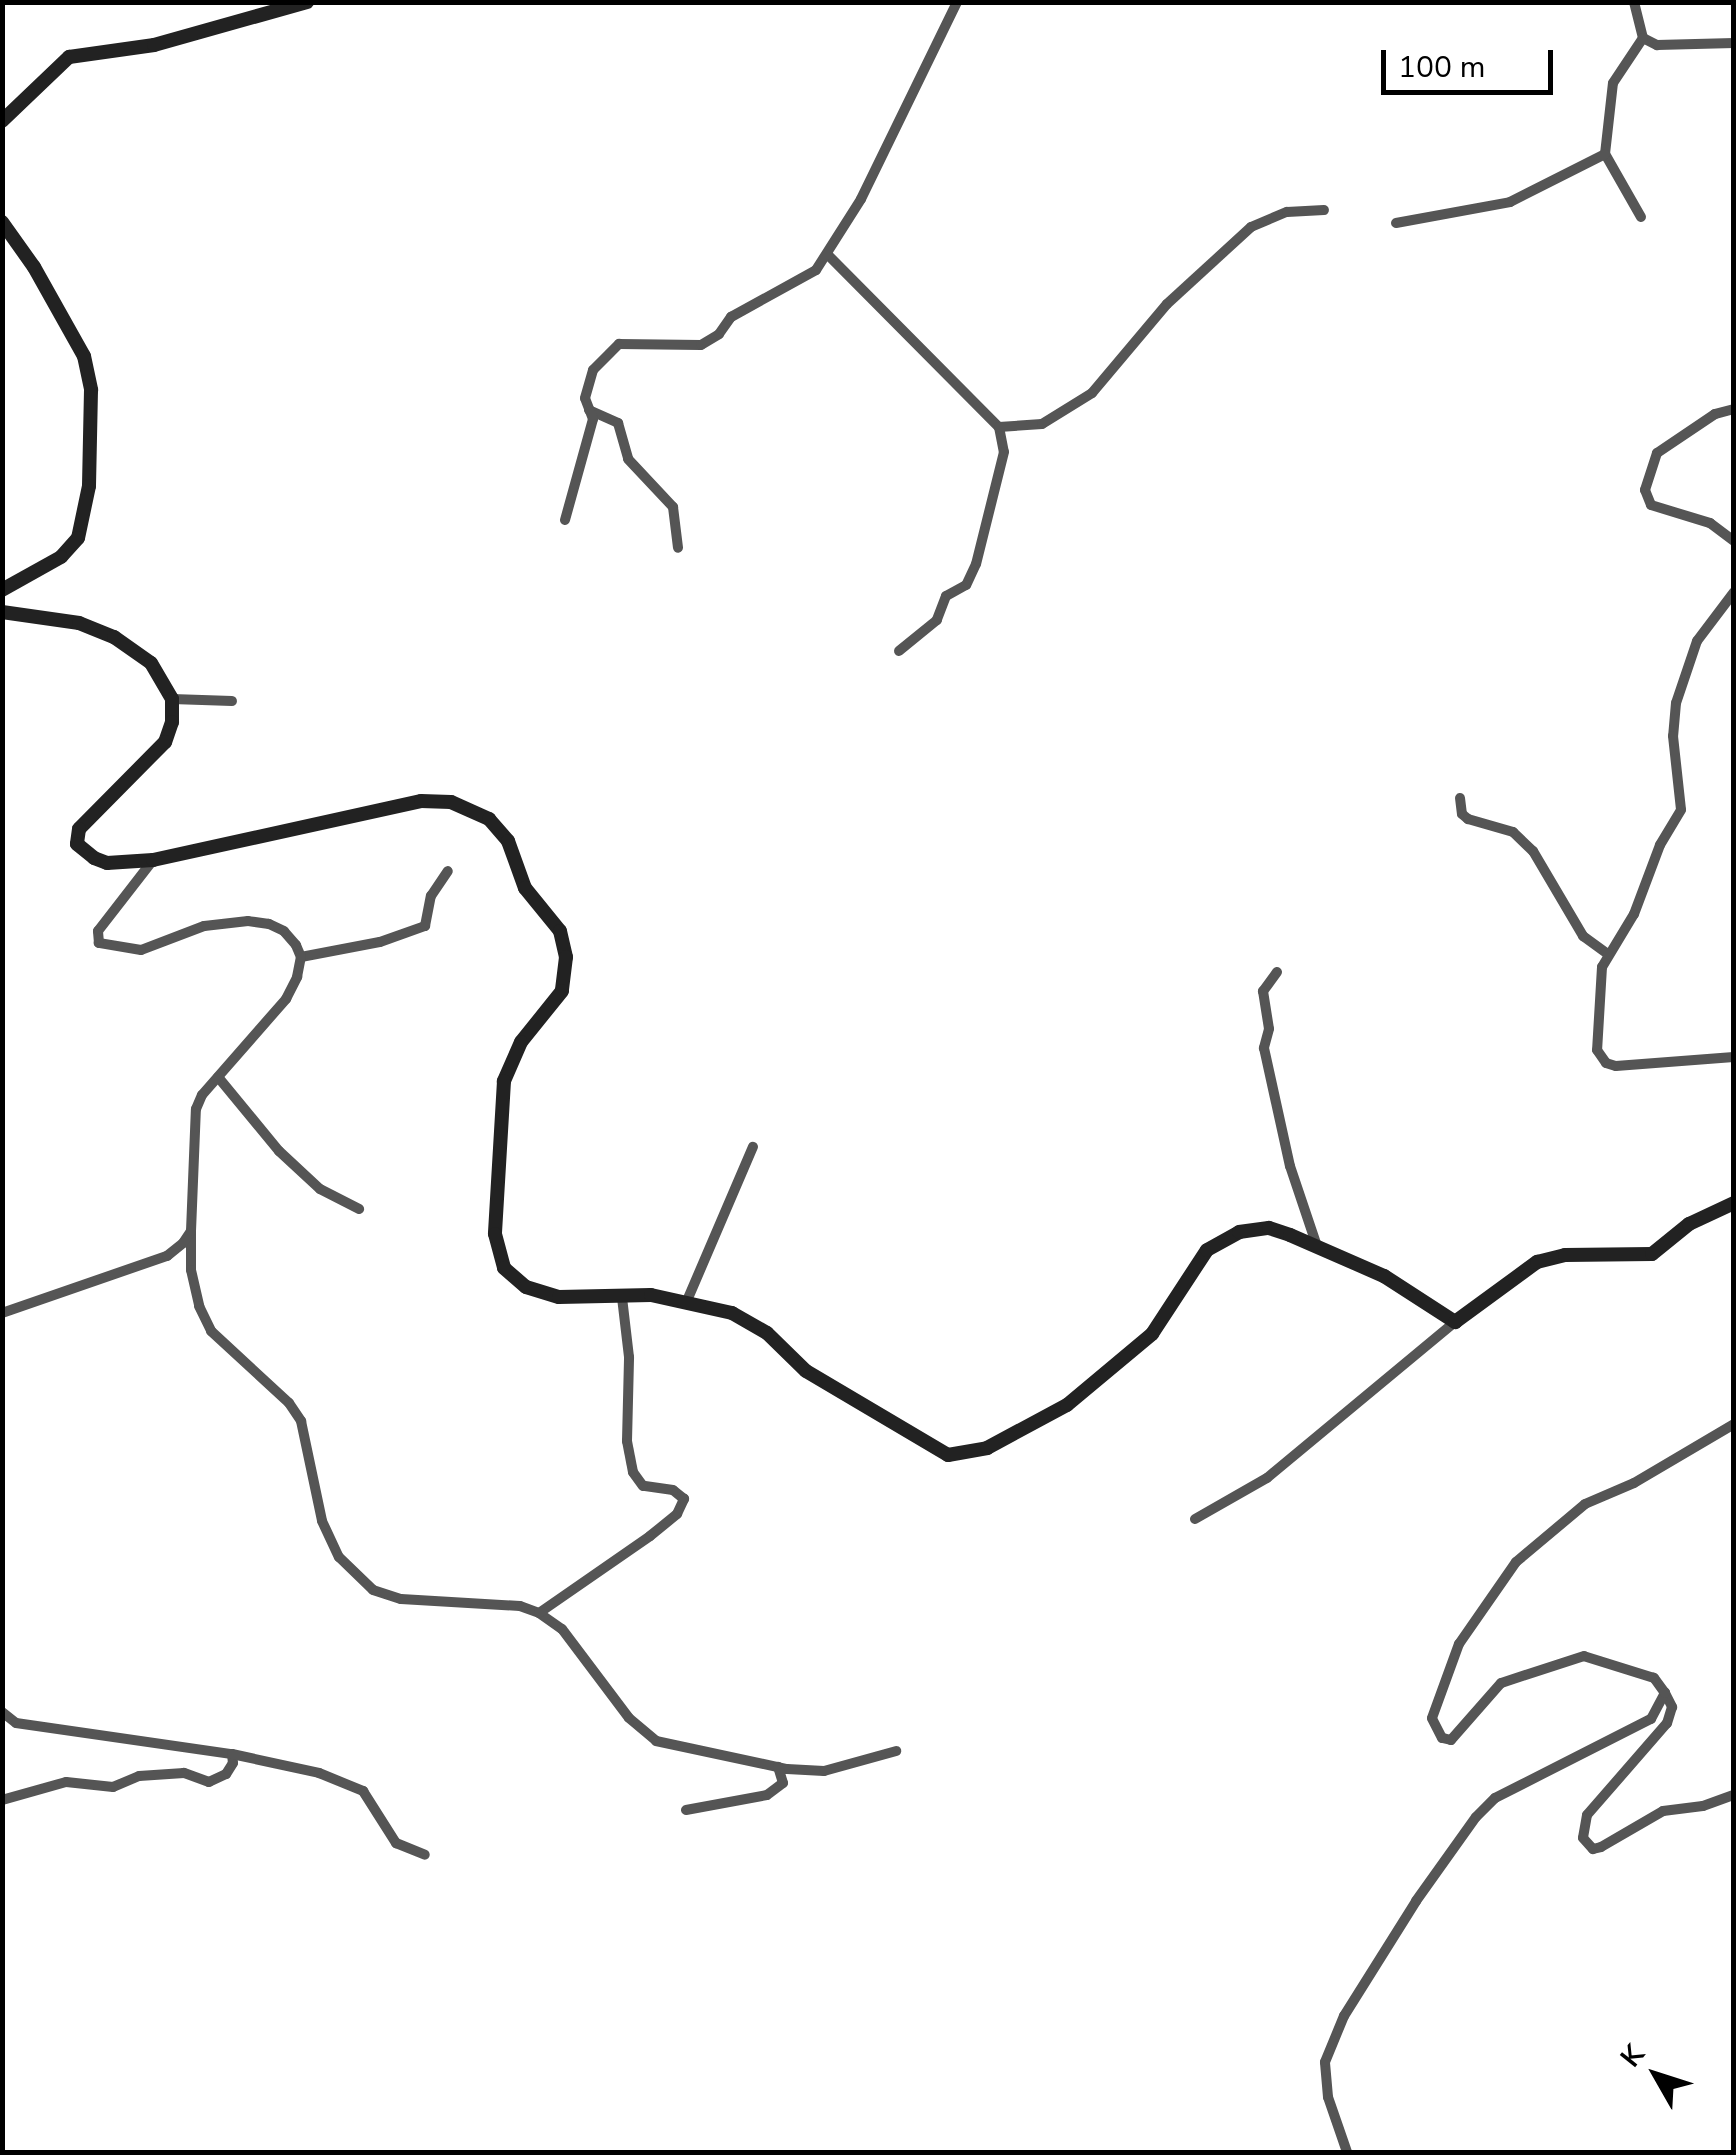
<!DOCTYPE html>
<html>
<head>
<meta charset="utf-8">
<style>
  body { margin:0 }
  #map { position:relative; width:1736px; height:2155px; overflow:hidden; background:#fff; font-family:"Nunito Sans",sans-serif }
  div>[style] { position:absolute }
  .street>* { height:10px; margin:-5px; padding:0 5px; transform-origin:5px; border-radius:5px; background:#555 }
  .secondary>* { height:14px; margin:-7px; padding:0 7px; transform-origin:7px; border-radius:7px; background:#222 }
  span { translate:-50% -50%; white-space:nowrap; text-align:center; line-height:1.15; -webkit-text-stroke:8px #fff; paint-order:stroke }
  .frame { position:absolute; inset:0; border:5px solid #000; pointer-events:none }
  .north { position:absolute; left:1606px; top:2025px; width:100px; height:100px; -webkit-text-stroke:8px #fff; paint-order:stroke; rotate:309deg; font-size:28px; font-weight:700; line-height:40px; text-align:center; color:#000 }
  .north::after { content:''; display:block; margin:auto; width:35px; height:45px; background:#000; clip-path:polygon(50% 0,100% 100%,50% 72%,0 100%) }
  .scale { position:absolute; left:1381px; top:50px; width:172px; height:45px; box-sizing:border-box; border:5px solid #000; border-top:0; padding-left:12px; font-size:30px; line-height:35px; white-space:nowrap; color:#000; -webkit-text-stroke:8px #fff; paint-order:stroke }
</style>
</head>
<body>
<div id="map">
  <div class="street">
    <i style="left:1634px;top:2px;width:37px;rotate:76deg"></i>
    <i style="left:1643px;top:38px;width:16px;rotate:27deg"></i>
    <i style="left:1657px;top:45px;width:77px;rotate:-1.5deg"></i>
    <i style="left:1641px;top:217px;width:73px;rotate:-119.7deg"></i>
    <i style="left:1605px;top:154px;width:71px;rotate:-83.6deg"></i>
    <i style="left:1613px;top:83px;width:54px;rotate:-56.3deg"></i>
    <i style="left:1396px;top:223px;width:116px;rotate:-10.4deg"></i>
    <i style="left:1510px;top:202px;width:106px;rotate:-26.8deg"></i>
    <i style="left:828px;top:255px;width:243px;rotate:45.2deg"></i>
    <i style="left:999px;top:427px;width:25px;rotate:79deg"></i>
    <i style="left:1004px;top:452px;width:115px;rotate:104deg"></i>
    <i style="left:976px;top:564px;width:23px;rotate:115deg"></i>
    <i style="left:966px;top:585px;width:23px;rotate:151deg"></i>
    <i style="left:946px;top:596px;width:26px;rotate:111deg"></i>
    <i style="left:937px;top:620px;width:49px;rotate:140.8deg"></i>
    <i style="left:1734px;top:409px;width:20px;rotate:165deg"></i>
    <i style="left:1715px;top:414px;width:70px;rotate:146.1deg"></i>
    <i style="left:1657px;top:453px;width:39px;rotate:108deg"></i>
    <i style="left:1645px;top:490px;width:16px;rotate:68deg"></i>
    <i style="left:1651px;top:505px;width:62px;rotate:17deg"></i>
    <i style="left:1710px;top:523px;width:30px;rotate:37deg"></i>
    <i style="left:589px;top:410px;width:32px;rotate:24deg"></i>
    <i style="left:618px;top:423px;width:37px;rotate:74deg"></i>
    <i style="left:628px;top:459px;width:66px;rotate:46.8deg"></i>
    <i style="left:673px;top:507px;width:41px;rotate:83deg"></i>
    <i style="left:999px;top:427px;width:43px;rotate:-4deg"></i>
    <i style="left:1042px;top:424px;width:59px;rotate:-31.8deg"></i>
    <i style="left:1092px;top:393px;width:116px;rotate:-49.9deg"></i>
    <i style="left:1167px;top:304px;width:114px;rotate:-42.5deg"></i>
    <i style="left:1251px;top:227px;width:39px;rotate:-23deg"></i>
    <i style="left:1287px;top:212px;width:37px;rotate:-3deg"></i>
    <i style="left:565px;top:520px;width:105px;rotate:-74.5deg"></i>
    <i style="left:593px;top:419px;width:22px;rotate:-111deg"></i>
    <i style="left:585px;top:398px;width:29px;rotate:-74deg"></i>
    <i style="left:593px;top:370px;width:37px;rotate:-45deg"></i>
    <i style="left:619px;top:344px;width:82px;rotate:0.7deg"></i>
    <i style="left:701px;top:345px;width:21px;rotate:-31deg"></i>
    <i style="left:719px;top:334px;width:21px;rotate:-55deg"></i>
    <i style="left:731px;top:317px;width:97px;rotate:-28.9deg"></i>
    <i style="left:816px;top:270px;width:84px;rotate:-57.6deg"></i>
    <i style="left:861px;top:199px;width:219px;rotate:-64deg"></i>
    <i style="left:1734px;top:592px;width:61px;rotate:127.1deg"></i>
    <i style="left:1697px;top:641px;width:65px;rotate:108.7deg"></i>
    <i style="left:1676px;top:703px;width:33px;rotate:95deg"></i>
    <i style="left:1673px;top:736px;width:74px;rotate:83.8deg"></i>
    <i style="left:1681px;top:810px;width:41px;rotate:121deg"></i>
    <i style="left:1660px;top:845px;width:74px;rotate:110.6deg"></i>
    <i style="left:1634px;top:914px;width:62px;rotate:121.1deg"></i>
    <i style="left:1602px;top:967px;width:83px;rotate:93.4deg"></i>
    <i style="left:1597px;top:1050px;width:16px;rotate:55deg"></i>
    <i style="left:1606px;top:1063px;width:10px;rotate:17deg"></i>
    <i style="left:1616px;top:1066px;width:118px;rotate:-4.4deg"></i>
    <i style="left:172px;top:699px;width:60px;rotate:1.9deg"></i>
    <i style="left:1460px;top:798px;width:16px;rotate:83deg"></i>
    <i style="left:1462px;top:814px;width:8px;rotate:40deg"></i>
    <i style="left:1468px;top:819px;width:47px;rotate:16.1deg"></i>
    <i style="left:1513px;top:832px;width:28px;rotate:44deg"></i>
    <i style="left:1533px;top:851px;width:99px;rotate:59.5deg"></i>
    <i style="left:1583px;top:936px;width:31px;rotate:36deg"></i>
    <i style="left:301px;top:957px;width:80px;rotate:-10.8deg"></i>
    <i style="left:380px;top:942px;width:48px;rotate:-19.6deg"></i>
    <i style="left:425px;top:926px;width:31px;rotate:-79deg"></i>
    <i style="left:431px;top:896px;width:30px;rotate:-56deg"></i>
    <i style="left:1277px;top:972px;width:24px;rotate:126deg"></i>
    <i style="left:1263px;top:991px;width:38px;rotate:81deg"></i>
    <i style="left:1269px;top:1029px;width:20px;rotate:105deg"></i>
    <i style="left:1264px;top:1048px;width:121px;rotate:77.6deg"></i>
    <i style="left:1290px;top:1166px;width:84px;rotate:71.4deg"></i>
    <i style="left:218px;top:1077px;width:96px;rotate:50.5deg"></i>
    <i style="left:279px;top:1151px;width:56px;rotate:42.8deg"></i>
    <i style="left:320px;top:1189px;width:44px;rotate:27.1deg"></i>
    <i style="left:191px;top:1231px;width:39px;rotate:90deg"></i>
    <i style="left:191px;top:1270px;width:37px;rotate:77deg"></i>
    <i style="left:199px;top:1306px;width:28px;rotate:64deg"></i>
    <i style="left:211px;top:1331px;width:106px;rotate:42.7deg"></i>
    <i style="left:289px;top:1403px;width:22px;rotate:56deg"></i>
    <i style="left:301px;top:1421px;width:102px;rotate:78.1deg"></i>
    <i style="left:322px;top:1521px;width:40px;rotate:65deg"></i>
    <i style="left:339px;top:1557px;width:47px;rotate:44.1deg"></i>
    <i style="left:373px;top:1590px;width:29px;rotate:18deg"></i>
    <i style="left:401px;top:1599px;width:119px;rotate:3.4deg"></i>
    <i style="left:520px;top:1606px;width:20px;rotate:20deg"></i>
    <i style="left:539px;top:1613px;width:28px;rotate:35deg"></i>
    <i style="left:562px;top:1629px;width:111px;rotate:53deg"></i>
    <i style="left:629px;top:1718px;width:35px;rotate:40deg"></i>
    <i style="left:656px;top:1741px;width:134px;rotate:12.1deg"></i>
    <i style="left:787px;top:1769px;width:37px;rotate:3deg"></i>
    <i style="left:824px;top:1771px;width:75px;rotate:-15.5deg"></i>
    <i style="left:686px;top:1303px;width:170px;rotate:-66.8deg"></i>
    <i style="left:2px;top:1313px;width:175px;rotate:-19.1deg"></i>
    <i style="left:167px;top:1256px;width:21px;rotate:-39deg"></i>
    <i style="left:183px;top:1243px;width:14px;rotate:-56deg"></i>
    <i style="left:191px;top:1231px;width:122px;rotate:-87.7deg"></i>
    <i style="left:196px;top:1109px;width:15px;rotate:-67deg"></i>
    <i style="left:202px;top:1095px;width:128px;rotate:-48.8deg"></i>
    <i style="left:286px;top:999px;width:25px;rotate:-63deg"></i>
    <i style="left:297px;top:977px;width:20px;rotate:-79deg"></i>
    <i style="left:301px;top:957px;width:13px;rotate:-113deg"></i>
    <i style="left:296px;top:945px;width:18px;rotate:-131deg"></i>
    <i style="left:284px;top:931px;width:17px;rotate:-155deg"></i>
    <i style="left:269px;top:924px;width:21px;rotate:-172deg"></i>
    <i style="left:248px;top:921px;width:44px;rotate:173.5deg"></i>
    <i style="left:204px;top:926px;width:67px;rotate:159.1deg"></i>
    <i style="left:141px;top:950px;width:43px;rotate:-170.5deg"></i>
    <i style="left:99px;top:943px;width:12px;rotate:-95deg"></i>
    <i style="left:98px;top:931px;width:90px;rotate:-52.2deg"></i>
    <i style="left:1195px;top:1519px;width:83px;rotate:-29.7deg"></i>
    <i style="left:1267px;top:1478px;width:244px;rotate:-39.7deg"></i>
    <i style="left:539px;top:1613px;width:135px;rotate:-34.7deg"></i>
    <i style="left:650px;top:1536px;width:35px;rotate:-39deg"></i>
    <i style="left:677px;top:1514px;width:17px;rotate:-65deg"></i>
    <i style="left:684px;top:1499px;width:14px;rotate:-141deg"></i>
    <i style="left:673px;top:1490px;width:30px;rotate:-172deg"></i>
    <i style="left:643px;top:1486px;width:17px;rotate:-126deg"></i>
    <i style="left:633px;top:1472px;width:32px;rotate:-101deg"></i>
    <i style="left:627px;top:1441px;width:84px;rotate:-88.6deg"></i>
    <i style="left:629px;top:1357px;width:60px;rotate:-96.7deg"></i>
    <i style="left:1665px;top:1693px;width:16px;rotate:63deg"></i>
    <i style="left:1672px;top:1707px;width:17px;rotate:107deg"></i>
    <i style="left:1667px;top:1723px;width:122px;rotate:131deg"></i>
    <i style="left:1587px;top:1815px;width:23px;rotate:100deg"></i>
    <i style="left:1583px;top:1838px;width:15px;rotate:48deg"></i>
    <i style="left:1593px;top:1849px;width:8px;rotate:-14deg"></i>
    <i style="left:1601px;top:1847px;width:72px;rotate:-30.1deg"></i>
    <i style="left:1663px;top:1811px;width:40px;rotate:-7.1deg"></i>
    <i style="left:1703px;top:1806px;width:33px;rotate:-20deg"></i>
    <i style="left:2px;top:1712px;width:18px;rotate:38deg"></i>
    <i style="left:16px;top:1723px;width:218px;rotate:8.2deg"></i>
    <i style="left:232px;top:1754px;width:9px;rotate:84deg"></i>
    <i style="left:233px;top:1763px;width:13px;rotate:122deg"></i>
    <i style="left:226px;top:1774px;width:19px;rotate:155deg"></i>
    <i style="left:209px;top:1782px;width:27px;rotate:-160deg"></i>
    <i style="left:184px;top:1773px;width:45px;rotate:176.2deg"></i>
    <i style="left:139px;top:1776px;width:28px;rotate:157deg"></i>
    <i style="left:113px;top:1787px;width:47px;rotate:-173.9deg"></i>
    <i style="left:66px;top:1782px;width:66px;rotate:164.3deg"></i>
    <i style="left:232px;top:1754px;width:89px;rotate:12.3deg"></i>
    <i style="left:319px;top:1773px;width:48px;rotate:22.2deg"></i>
    <i style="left:363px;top:1791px;width:62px;rotate:57.6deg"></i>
    <i style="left:396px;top:1843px;width:31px;rotate:22deg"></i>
    <i style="left:686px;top:1810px;width:82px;rotate:-10.5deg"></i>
    <i style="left:767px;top:1795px;width:20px;rotate:-37deg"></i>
    <i style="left:783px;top:1783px;width:17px;rotate:-107deg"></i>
    <i style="left:1347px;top:2152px;width:58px;rotate:-109.1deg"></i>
    <i style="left:1328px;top:2097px;width:35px;rotate:-95deg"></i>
    <i style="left:1325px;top:2062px;width:50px;rotate:-67.6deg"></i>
    <i style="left:1344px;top:2016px;width:136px;rotate:-57.9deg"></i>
    <i style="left:1416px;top:1901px;width:103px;rotate:-54.5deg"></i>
    <i style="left:1476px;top:1817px;width:27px;rotate:-45deg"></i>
    <i style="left:1495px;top:1798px;width:175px;rotate:-26.9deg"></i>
    <i style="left:1651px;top:1719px;width:30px;rotate:-62deg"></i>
    <i style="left:1665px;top:1693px;width:19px;rotate:-126deg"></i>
    <i style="left:1654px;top:1678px;width:73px;rotate:-162.6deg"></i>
    <i style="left:1584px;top:1656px;width:87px;rotate:162deg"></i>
    <i style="left:1501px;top:1683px;width:76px;rotate:131.3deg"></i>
    <i style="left:1451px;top:1740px;width:9px;rotate:-167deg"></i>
    <i style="left:1442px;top:1738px;width:22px;rotate:-117deg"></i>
    <i style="left:1432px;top:1718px;width:79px;rotate:-70deg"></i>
    <i style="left:1459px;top:1644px;width:100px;rotate:-55.2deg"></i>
    <i style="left:1516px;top:1562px;width:90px;rotate:-40deg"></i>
    <i style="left:1585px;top:1504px;width:53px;rotate:-23.2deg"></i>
    <i style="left:1634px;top:1483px;width:116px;rotate:-30.5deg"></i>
  </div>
  <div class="secondary">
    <i style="left:2px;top:121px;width:93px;rotate:-43.7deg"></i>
    <i style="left:69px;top:57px;width:86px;rotate:-8deg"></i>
    <i style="left:154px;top:45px;width:159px;rotate:-15.7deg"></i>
    <i style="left:2px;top:222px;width:55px;rotate:54.6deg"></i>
    <i style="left:34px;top:267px;width:102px;rotate:60.7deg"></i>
    <i style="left:84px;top:356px;width:35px;rotate:78deg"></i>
    <i style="left:91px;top:390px;width:96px;rotate:91.2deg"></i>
    <i style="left:89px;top:486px;width:53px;rotate:101.9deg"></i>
    <i style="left:78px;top:538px;width:25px;rotate:132deg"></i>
    <i style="left:61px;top:557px;width:68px;rotate:150.8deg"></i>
    <i style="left:2px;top:612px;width:78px;rotate:8.1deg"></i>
    <i style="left:79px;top:623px;width:38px;rotate:22deg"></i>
    <i style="left:114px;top:637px;width:45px;rotate:35.1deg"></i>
    <i style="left:151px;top:663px;width:42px;rotate:59.7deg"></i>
    <i style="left:172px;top:699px;width:23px;rotate:90deg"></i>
    <i style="left:172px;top:722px;width:21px;rotate:109deg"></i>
    <i style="left:165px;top:742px;width:122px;rotate:134.7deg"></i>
    <i style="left:79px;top:829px;width:15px;rotate:98deg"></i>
    <i style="left:77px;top:844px;width:22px;rotate:39deg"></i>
    <i style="left:94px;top:858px;width:14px;rotate:21deg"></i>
    <i style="left:107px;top:863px;width:46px;rotate:-3.7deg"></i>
    <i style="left:153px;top:860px;width:274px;rotate:-12.4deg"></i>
    <i style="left:421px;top:801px;width:30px;rotate:2deg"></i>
    <i style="left:451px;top:802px;width:42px;rotate:24.1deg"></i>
    <i style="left:489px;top:819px;width:29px;rotate:49deg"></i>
    <i style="left:508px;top:841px;width:50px;rotate:70.1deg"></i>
    <i style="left:525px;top:888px;width:55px;rotate:50.9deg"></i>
    <i style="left:560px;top:931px;width:27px;rotate:77deg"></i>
    <i style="left:566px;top:957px;width:34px;rotate:97deg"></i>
    <i style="left:562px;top:991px;width:65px;rotate:128.8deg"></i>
    <i style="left:521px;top:1042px;width:43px;rotate:113.6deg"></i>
    <i style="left:504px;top:1081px;width:153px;rotate:93.4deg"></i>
    <i style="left:495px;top:1234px;width:35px;rotate:75deg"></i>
    <i style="left:504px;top:1268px;width:29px;rotate:41deg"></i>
    <i style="left:526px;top:1287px;width:34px;rotate:17deg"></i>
    <i style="left:559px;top:1297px;width:92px;rotate:-1.2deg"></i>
    <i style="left:651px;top:1295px;width:83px;rotate:12.5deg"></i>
    <i style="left:732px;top:1313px;width:40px;rotate:29.7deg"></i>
    <i style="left:767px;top:1333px;width:54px;rotate:44.3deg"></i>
    <i style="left:806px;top:1371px;width:165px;rotate:30.6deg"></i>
    <i style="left:948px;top:1455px;width:40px;rotate:-10deg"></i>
    <i style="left:987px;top:1448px;width:91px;rotate:-28.3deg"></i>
    <i style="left:1067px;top:1405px;width:111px;rotate:-39.9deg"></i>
    <i style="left:1152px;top:1334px;width:100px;rotate:-56.8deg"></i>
    <i style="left:1207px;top:1250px;width:37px;rotate:-29deg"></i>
    <i style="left:1239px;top:1232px;width:30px;rotate:-8deg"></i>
    <i style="left:1269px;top:1228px;width:22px;rotate:18deg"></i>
    <i style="left:1290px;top:1235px;width:103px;rotate:23.6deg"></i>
    <i style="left:1384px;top:1276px;width:85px;rotate:32.9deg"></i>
    <i style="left:1455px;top:1322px;width:102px;rotate:-36.2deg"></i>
    <i style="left:1537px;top:1262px;width:29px;rotate:-14deg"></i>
    <i style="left:1565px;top:1255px;width:87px;rotate:-0.7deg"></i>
    <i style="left:1652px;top:1254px;width:48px;rotate:-39deg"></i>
    <i style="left:1689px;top:1224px;width:50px;rotate:-25deg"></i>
  </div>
  <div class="frame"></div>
  <div class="north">K</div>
  <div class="scale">100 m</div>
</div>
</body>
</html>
